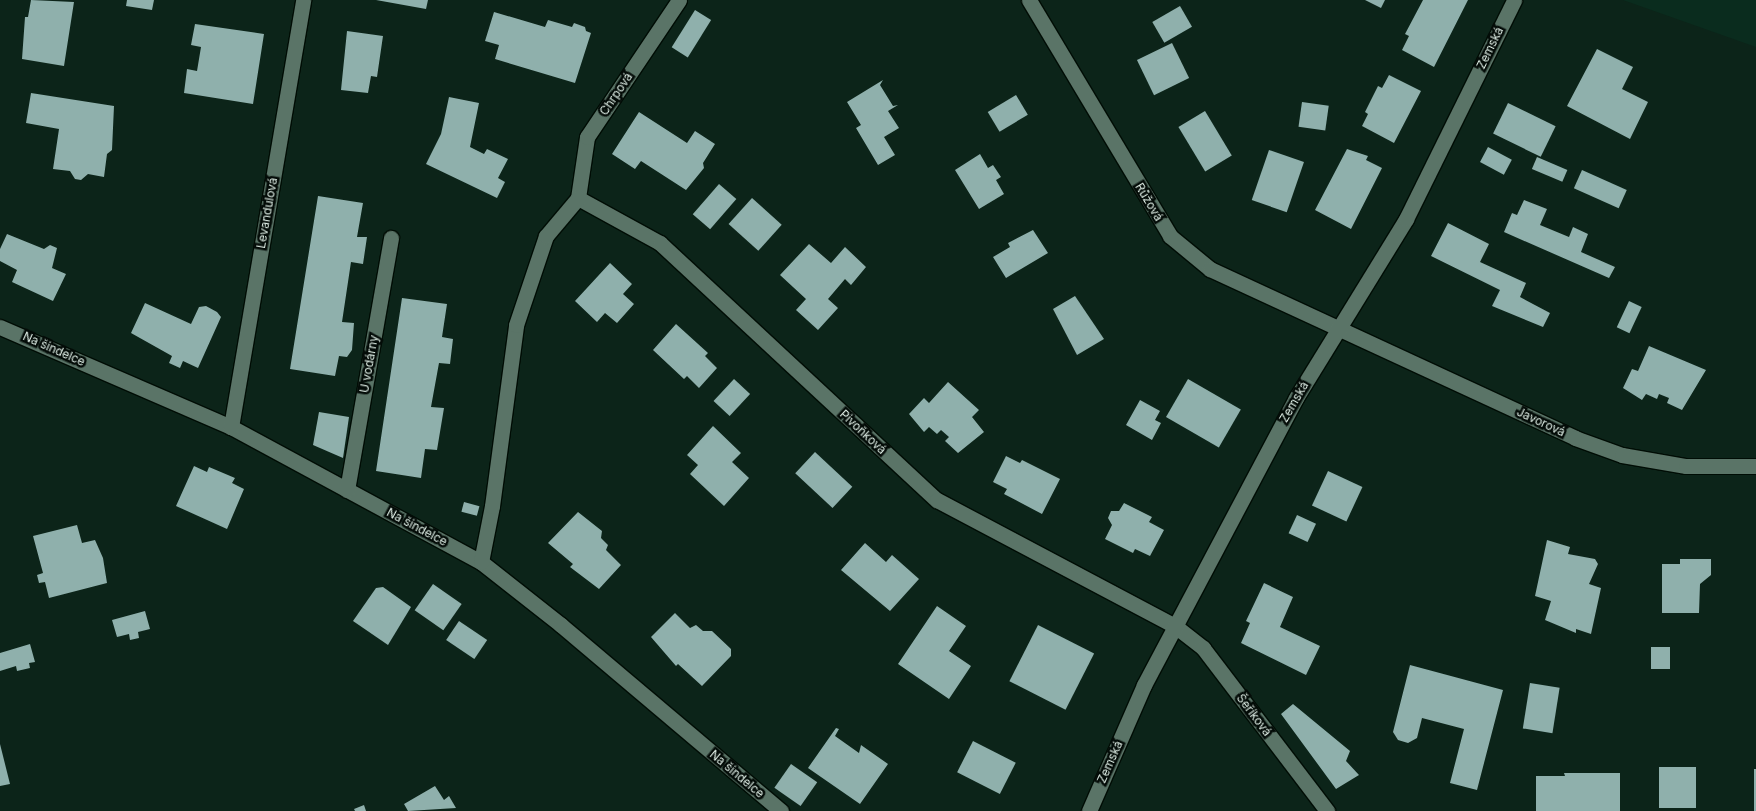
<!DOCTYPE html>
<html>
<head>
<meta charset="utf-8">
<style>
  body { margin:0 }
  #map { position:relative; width:1756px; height:811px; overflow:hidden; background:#0c2419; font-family:Inter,sans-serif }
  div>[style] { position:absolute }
  .built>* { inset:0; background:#0a2c1e }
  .building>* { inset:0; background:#8fb0ac; transform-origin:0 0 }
  .roads { filter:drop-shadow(1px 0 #000d05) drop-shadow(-1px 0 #000d05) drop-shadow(0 1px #000d05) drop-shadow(0 -1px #000d05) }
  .street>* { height:15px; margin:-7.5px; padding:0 7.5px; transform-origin:7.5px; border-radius:7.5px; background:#5a7467 }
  span { translate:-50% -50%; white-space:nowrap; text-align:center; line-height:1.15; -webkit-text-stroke:5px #030b07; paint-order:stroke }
  .street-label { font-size:12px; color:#e0efe7 }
</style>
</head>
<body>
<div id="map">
  <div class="built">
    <i style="clip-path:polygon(1623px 0,1756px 0,1756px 47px)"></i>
  </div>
  <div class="building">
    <i style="clip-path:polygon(31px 0,74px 2px,64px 66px,22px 59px,25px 17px,28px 17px)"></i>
    <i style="clip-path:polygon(127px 0,154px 0,152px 10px,126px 6px)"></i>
    <i style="clip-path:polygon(376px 0,428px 0,426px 9px)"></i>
    <i style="clip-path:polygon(1365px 0,1385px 0,1381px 8px)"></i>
    <i style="clip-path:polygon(1423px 0,1468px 0,1434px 67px,1402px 50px,1409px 36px,1405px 34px)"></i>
    <i style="left:1180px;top:6px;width:24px;height:32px;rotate:60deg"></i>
    <i style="left:695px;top:10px;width:19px;height:44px;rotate:32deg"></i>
    <i style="clip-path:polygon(494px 12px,545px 27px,548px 20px,572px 27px,574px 23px,585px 27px,586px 31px,591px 33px,575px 83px,495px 59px,499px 45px,485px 41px)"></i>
    <i style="clip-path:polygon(195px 24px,264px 34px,253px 104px,184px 93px,187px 69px,197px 71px,201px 47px,191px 45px)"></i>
    <i style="clip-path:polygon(347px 31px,383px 36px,377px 77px,371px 76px,368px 93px,341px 90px)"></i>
    <i style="left:1172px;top:43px;width:39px;height:39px;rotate:64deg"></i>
    <i style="clip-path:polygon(1597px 49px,1633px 67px,1622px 89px,1648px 102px,1630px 139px,1567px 106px)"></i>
    <i style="clip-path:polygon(1389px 75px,1421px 91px,1394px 143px,1362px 126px,1368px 114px,1365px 112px,1378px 86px,1382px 88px)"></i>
    <i style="clip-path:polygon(883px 80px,880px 85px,893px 106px,898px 105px,888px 111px,899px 128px,884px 137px,895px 155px,878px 165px,856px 128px,861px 125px,847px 102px)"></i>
    <i style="clip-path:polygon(31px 93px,114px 106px,112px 150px,107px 154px,104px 177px,88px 174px,81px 180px,75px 179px,70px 171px,53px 169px,59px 129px,26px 123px)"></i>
    <i style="left:1016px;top:95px;width:23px;height:33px;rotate:59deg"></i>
    <i style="clip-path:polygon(449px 97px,479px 103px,470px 147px,484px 154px,487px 149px,508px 159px,498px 178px,505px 182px,497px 198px,426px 164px,441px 134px)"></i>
    <i style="left:1302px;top:102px;width:27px;height:25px;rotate:8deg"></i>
    <i style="left:1508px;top:103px;width:53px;height:34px;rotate:26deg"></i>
    <i style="left:1205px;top:111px;width:52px;height:31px;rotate:59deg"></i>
    <i style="clip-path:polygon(639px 112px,687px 143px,695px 131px,715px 144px,703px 163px,704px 168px,686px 190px,641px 161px,635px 169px,612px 154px)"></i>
    <i style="left:1488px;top:147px;width:27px;height:17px;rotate:28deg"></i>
    <i style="clip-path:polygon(1347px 149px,1368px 156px,1366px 160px,1382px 168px,1351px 229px,1315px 210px)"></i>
    <i style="left:1269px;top:150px;width:37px;height:53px;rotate:19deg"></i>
    <i style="clip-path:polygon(980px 154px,988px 168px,993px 165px,1001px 177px,996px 180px,1004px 194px,979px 209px,955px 170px)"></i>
    <i style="left:1537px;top:157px;width:33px;height:13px;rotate:23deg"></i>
    <i style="left:1582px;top:170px;width:49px;height:20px;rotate:24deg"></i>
    <i style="left:719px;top:184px;width:23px;height:40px;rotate:41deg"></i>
    <i style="clip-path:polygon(318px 196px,363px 203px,357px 237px,367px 237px,363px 264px,351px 262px,342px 322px,354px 323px,352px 350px,347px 357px,339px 356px,335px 376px,290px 369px)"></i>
    <i style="left:752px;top:198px;width:40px;height:35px;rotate:42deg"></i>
    <i style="clip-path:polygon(1524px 200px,1547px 209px,1540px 225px,1569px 237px,1573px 227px,1588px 234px,1581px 252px,1615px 267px,1609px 278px,1504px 232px,1512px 213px,1517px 215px)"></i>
    <i style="clip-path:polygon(1448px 223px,1489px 244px,1480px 262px,1526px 283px,1520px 297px,1550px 313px,1543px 327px,1492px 306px,1500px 290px,1431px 256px)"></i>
    <i style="clip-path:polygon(1033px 230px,1048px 253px,1006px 278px,993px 257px,1010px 247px,1008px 243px)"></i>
    <i style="clip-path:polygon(7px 234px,44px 249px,50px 245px,57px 248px,52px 268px,66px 274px,53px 301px,12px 282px,17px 270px,0 261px,0 249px)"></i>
    <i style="clip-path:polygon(809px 244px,831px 263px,845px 247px,866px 267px,851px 285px,845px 279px,828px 299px,838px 308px,818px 330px,796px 310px,806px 299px,780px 275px)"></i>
    <i style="clip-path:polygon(610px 263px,632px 284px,623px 294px,634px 304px,617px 323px,605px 313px,597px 322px,575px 301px)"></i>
    <i style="clip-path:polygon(1075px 296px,1104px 339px,1077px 355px,1053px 309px)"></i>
    <i style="clip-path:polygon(402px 298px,447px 304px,442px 337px,453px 339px,450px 364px,439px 363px,431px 407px,444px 408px,437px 450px,425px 449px,421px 478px,376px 471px)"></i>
    <i style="left:1629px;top:301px;width:14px;height:29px;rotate:25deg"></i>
    <i style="clip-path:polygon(145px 303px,191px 324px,199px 307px,206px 306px,217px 312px,221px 317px,198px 368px,183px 361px,180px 368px,169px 363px,172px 356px,131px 333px)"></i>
    <i style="clip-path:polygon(676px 324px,708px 353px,705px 356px,717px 368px,699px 388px,687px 376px,684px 379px,653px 350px)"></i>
    <i style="clip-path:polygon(1649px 346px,1706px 370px,1682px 410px,1667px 403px,1669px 398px,1659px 394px,1657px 399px,1646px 394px,1642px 400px,1623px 388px,1632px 369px,1638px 371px)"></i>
    <i style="left:734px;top:379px;width:22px;height:30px;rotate:43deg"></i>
    <i style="left:1188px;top:379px;width:61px;height:44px;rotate:30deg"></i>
    <i style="clip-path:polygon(948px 382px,979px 410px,972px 417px,984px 432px,958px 453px,945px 441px,949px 437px,941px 430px,937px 434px,929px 427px,924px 432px,909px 414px,924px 398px,929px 403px)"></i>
    <i style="clip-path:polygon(1140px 400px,1160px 411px,1155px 420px,1161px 423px,1152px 440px,1126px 425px)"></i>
    <i style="clip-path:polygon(319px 412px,349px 417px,343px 458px,313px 445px)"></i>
    <i style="clip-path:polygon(713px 426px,741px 453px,732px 462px,749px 478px,724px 506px,690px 474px,698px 465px,687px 455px)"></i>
    <i style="left:815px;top:452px;width:51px;height:29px;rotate:43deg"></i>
    <i style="clip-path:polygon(1006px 456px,1020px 463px,1022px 460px,1060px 479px,1042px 514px,1004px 494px,1007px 489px,993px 482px)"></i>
    <i style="clip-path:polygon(194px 466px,207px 472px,209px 467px,235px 478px,232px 483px,244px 489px,227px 529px,176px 506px)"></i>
    <i style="left:1328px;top:471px;width:38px;height:38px;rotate:25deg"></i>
    <i style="left:464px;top:502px;width:16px;height:10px;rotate:15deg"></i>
    <i style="clip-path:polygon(1124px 503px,1152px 517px,1149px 522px,1164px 530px,1150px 556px,1135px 549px,1133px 553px,1105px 539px,1112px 525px,1108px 518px,1111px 511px,1119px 511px)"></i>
    <i style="clip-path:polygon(578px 512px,602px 531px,601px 538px,608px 545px,606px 550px,621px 565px,599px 589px,570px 567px,573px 564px,548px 543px)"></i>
    <i style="left:1297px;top:515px;width:21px;height:20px;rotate:25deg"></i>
    <i style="clip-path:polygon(77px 525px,82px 543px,95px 540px,103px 558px,107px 583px,49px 598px,45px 582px,39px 583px,37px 575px,43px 573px,33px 536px)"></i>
    <i style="clip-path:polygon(1547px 540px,1570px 547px,1568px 554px,1595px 559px,1598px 564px,1589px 584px,1601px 588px,1591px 634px,1576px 629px,1576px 633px,1545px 620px,1551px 601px,1535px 596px)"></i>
    <i style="clip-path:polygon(865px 543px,886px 562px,892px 555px,919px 579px,890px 611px,841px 570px)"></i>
    <i style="clip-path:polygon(1680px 559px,1711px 559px,1711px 575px,1700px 584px,1699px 613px,1662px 613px,1662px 564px,1680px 564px)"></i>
    <i style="clip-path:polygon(1264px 583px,1293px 597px,1280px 627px,1320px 646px,1306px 675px,1241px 643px,1250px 623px,1246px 621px)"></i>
    <i style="left:433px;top:584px;width:35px;height:32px;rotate:35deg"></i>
    <i style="clip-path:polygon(383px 587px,411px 607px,388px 645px,353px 621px,376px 588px)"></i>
    <i style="clip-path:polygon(937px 606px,966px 626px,949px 651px,971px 666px,949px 699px,898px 664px)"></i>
    <i style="clip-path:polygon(145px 611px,150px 629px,138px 632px,139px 638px,130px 640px,129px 634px,117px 637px,112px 620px)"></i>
    <i style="clip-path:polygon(675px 613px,690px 628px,696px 625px,703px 631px,712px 631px,731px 649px,731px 656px,702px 686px,678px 664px,676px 666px,651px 637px)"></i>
    <i style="left:459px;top:621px;width:34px;height:23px;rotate:34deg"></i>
    <i style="left:1038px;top:625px;width:63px;height:63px;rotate:27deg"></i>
    <i style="clip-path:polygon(30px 644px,35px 662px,29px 663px,30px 668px,17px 671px,16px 666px,0 671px,0 653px)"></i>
    <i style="left:1651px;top:647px;width:19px;height:22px"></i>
    <i style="clip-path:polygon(1410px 665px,1503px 690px,1477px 790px,1450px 783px,1464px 729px,1422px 718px,1417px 738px,1408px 743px,1398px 740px,1393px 732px)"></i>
    <i style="left:1530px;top:683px;width:30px;height:46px;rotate:9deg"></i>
    <i style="clip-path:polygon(1293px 704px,1350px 751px,1346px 761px,1359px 775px,1336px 789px,1281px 714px)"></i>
    <i style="clip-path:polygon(836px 728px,839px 729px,835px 736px,859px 753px,861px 745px,888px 764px,860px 804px,808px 768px)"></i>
    <i style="left:973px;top:741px;width:48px;height:35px;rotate:27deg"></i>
    <i style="clip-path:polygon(0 744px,10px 784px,0 786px)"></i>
    <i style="left:791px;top:764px;width:32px;height:29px;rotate:35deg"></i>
    <i style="left:1659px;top:767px;width:37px;height:41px"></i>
    <i style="left:1754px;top:769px;width:2px;height:42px"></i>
    <i style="clip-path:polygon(1564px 773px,1620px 773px,1620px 811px,1536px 811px,1536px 776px,1565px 776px)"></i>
    <i style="clip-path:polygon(435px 786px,444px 800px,449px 796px,456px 808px,408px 811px,404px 804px)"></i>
    <i style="clip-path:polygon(364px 805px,366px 811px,355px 811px,354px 809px)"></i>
  </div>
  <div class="roads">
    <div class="street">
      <i style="left:1029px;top:0;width:275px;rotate:59.1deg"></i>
      <i style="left:1170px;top:236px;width:52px;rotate:39.5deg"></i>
      <i style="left:1210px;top:269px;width:402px;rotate:24.8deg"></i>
      <i style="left:1575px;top:438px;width:50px;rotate:19.9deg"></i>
      <i style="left:1622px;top:455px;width:65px;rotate:9.8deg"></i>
      <i style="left:1686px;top:466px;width:70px"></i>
      <i style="left:578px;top:198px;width:94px;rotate:28.8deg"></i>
      <i style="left:660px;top:243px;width:378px;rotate:42.9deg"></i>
      <i style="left:937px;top:500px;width:269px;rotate:27.9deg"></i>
      <i style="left:1175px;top:626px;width:36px;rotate:38deg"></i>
      <i style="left:1203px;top:648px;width:205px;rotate:52.7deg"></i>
      <i style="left:578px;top:198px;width:62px;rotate:-81.6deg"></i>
      <i style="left:587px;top:137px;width:165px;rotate:-56.1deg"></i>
      <i style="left:0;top:327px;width:252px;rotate:23.4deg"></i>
      <i style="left:231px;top:427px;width:284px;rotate:28.4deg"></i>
      <i style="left:481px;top:562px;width:102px;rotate:38.2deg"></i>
      <i style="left:561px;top:625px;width:288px;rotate:40.2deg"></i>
      <i style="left:231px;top:427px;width:433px;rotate:-80.4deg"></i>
      <i style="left:347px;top:490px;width:256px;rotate:-80.1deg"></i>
      <i style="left:481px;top:562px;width:57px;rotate:-78.9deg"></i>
      <i style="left:492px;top:506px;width:183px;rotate:-82.4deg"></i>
      <i style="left:516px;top:325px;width:94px;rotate:-71.4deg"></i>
      <i style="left:546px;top:236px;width:50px;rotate:-49.9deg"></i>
      <i style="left:1089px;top:811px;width:137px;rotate:-66.4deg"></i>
      <i style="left:1144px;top:685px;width:325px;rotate:-62.1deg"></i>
      <i style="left:1296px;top:398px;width:210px;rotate:-58.4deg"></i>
      <i style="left:1406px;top:219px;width:244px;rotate:-63.7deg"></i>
    </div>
  </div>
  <div class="street-label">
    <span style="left:1490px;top:48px;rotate:-64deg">Zemská</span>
    <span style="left:616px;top:94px;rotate:-56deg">Chrpová</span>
    <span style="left:1149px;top:202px;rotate:59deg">Růžová</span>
    <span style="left:267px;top:213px;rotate:-80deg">Levandulová</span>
    <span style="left:54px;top:349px;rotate:24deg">Na šindelce</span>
    <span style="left:369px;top:364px;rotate:-80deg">U vodárny</span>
    <span style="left:1294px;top:402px;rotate:-60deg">Zemská</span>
    <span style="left:1541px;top:422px;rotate:25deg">Javorová</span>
    <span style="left:863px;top:432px;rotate:43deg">Pivoňková</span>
    <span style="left:417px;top:527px;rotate:28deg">Na šindelce</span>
    <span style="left:1254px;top:715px;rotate:53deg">Šeříková</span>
    <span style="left:1110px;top:762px;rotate:-66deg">Zemská</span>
    <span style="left:737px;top:774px;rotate:40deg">Na šindelce</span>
  </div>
</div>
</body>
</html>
